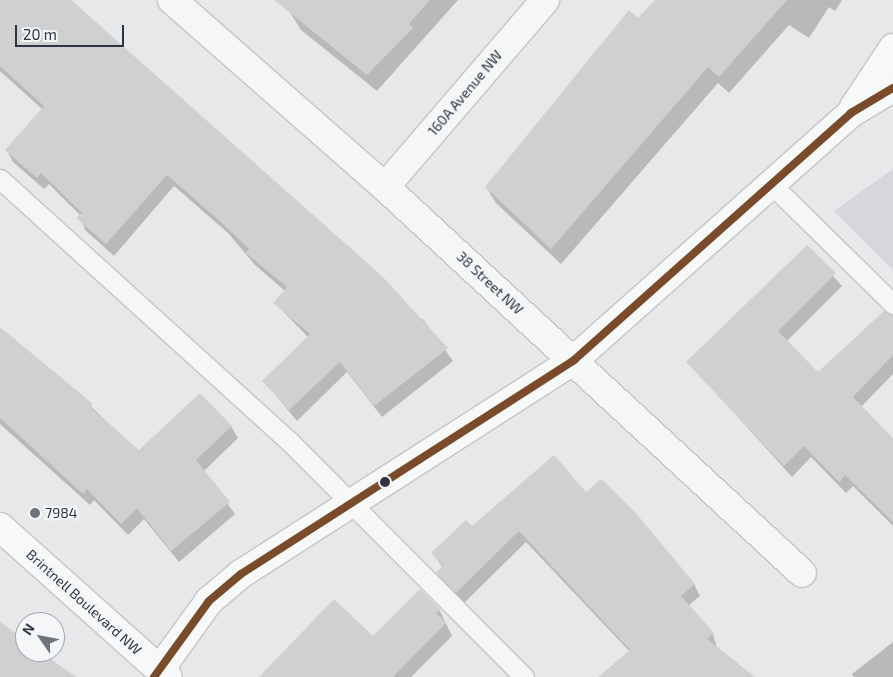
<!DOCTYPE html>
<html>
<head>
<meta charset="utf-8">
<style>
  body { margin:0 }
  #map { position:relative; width:893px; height:677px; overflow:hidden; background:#e6e8ea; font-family:"Exo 2",sans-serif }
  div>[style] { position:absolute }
  .built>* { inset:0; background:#d5d7dc }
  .shadow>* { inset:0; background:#0003 }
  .building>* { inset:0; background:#ced0d2 }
  .roads { filter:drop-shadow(1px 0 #c4c6c8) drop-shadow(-1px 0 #c4c6c8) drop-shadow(0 1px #c4c6c8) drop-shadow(0 -1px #c4c6c8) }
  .lane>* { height:19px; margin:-9.5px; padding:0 9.5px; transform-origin:9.5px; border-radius:9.5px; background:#f5f6f6 }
  .street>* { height:28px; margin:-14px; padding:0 14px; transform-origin:14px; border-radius:14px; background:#f5f6f6 }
  .secondary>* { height:28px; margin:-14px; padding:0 14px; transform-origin:14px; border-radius:14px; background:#f7f8f8 }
  .bus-1>* { height:8px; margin:-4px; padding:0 4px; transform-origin:4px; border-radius:4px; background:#7a4b2a }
  .dots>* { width:14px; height:14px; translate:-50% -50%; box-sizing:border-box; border:2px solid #f4f6f8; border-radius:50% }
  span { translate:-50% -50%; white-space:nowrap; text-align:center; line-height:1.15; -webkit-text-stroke:5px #f4f6f8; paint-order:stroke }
  .street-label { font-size:14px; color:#2e3442 }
  .poi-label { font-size:14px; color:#2e3442 }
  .left { translate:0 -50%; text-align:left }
  .north { position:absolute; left:15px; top:612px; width:50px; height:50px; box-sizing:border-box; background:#f4f6f8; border:1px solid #a5a8af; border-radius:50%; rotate:303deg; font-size:14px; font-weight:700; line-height:20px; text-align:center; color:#2e3442 }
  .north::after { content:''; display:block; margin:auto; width:18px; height:22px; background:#6e737d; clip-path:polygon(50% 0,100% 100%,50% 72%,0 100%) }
  .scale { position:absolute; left:15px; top:25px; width:109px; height:22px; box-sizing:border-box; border:2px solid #2e3442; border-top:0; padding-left:6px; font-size:15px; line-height:18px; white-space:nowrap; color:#2e3442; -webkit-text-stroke:4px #f4f6f8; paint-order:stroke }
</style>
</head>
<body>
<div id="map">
  <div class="built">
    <i style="clip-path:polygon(893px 169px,893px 270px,834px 211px)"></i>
  </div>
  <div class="shadow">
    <i style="clip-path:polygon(0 0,71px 0,144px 70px,381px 277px,419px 322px,423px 319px,453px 361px,382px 417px,347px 372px,297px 421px,264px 381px,309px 338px,275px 303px,285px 291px,255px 265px,228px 233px,174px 186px,114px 256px,85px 230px,81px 216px,49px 184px,44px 189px,13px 162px,7px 150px,42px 109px,0 71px)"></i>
    <i style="clip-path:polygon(303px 0,458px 0,377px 91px,301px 30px,291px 14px)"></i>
    <i style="clip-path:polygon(659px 0,842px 0,835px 11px,829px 7px,809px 38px,789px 25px,729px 93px,718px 83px,561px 264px,496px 203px,486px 187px)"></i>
    <i style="clip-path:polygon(807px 247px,842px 286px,786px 342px,818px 374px,893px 330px,893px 374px,861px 407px,893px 440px,893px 526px,853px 486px,846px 493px,811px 457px,792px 477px,688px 362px)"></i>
    <i style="clip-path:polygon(0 328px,61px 378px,139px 452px,231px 426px,238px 438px,204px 471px,235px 514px,179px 562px,144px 519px,128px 535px,94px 500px,90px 505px,0 424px)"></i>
    <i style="clip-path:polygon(586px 494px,694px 584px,700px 596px,688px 606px,713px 634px,717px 648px,753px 677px,600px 677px,630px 652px,526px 542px,463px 604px,444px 585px,438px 573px,443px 568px,433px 553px,471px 527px)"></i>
    <i style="clip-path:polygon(439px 609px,452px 636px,411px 677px,271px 677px)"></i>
    <i style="clip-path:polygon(893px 642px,893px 677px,854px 677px,852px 674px)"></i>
  </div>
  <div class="building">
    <i style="clip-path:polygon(0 0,71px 0,382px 276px,448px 348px,374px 406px,340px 362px,289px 410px,262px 381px,310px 334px,273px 303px,287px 287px,246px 253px,249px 249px,220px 221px,167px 175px,106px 244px,76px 218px,82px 213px,41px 173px,37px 178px,5px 150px,44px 106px,0 66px)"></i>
    <i style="clip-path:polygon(274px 0,430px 0,409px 24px,413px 28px,367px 75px)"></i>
    <i style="clip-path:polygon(655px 0,787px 0,719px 77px,708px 67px,551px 249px,485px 187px,629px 10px,638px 18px)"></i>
    <i style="clip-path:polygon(807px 245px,836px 273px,778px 331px,818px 372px,884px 311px,893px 315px,893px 355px,853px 397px,893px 438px,893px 522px,845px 475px,839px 482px,804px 446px,784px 466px,686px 362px)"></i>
    <i style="clip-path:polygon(0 327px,93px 404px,90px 407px,139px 450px,200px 393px,232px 426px,196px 460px,230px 502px,171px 551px,137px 508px,121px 524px,87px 489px,83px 494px,0 418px)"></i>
    <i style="clip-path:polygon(554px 455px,586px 492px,601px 479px,635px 512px,695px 584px,681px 596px,714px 633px,707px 639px,755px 677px,598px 677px,630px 650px,519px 531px,456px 593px,436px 573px,443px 565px,431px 553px,466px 520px,472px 526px)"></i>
    <i style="clip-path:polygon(420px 589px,440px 609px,436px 613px,446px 623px,393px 677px,259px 677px,334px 599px,373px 636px)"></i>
    <i style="clip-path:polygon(0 622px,25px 640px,25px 652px,41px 652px,76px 677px,0 677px)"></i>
  </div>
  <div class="roads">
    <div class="lane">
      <i style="left:0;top:179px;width:390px;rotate:42.2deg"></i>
      <i style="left:289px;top:441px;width:333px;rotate:45.1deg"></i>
      <i style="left:770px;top:183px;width:173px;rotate:44.5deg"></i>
    </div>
    <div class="street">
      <i style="left:172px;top:0;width:283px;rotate:41.3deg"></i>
      <i style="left:385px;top:187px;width:568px;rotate:42.79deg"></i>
      <i style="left:385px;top:187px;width:246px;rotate:-49.4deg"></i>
    </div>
    <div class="secondary">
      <i style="left:854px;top:107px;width:71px;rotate:-56.5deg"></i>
      <i style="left:0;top:527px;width:225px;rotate:41.8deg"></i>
      <i style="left:160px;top:669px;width:84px;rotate:-54.2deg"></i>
      <i style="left:209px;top:601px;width:42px;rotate:-40.2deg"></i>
      <i style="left:241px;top:574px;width:396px;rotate:-32.7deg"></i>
      <i style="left:574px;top:360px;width:371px;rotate:-41.7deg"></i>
      <i style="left:851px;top:113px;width:49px;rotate:-30.8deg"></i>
    </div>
  </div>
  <div class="bus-1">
    <i style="left:154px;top:677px;width:94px;rotate:-54.1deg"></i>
    <i style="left:209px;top:601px;width:42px;rotate:-40.2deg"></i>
    <i style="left:241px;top:574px;width:396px;rotate:-32.7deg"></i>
    <i style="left:574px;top:360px;width:371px;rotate:-41.7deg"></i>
    <i style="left:851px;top:113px;width:49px;rotate:-30.8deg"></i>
  </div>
  <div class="dots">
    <i style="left:385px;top:482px;background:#2e3442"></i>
    <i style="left:35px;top:513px;background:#6e737d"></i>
  </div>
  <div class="street-label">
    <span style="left:465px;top:93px;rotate:-50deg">160A Avenue NW</span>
    <span style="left:490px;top:283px;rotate:43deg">38 Street NW</span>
    <span style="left:84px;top:602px;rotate:42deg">Brintnell Boulevard NW</span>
  </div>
  <div class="poi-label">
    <span class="left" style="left:45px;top:513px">7984</span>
  </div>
  <div class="north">N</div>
  <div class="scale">20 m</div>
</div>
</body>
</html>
